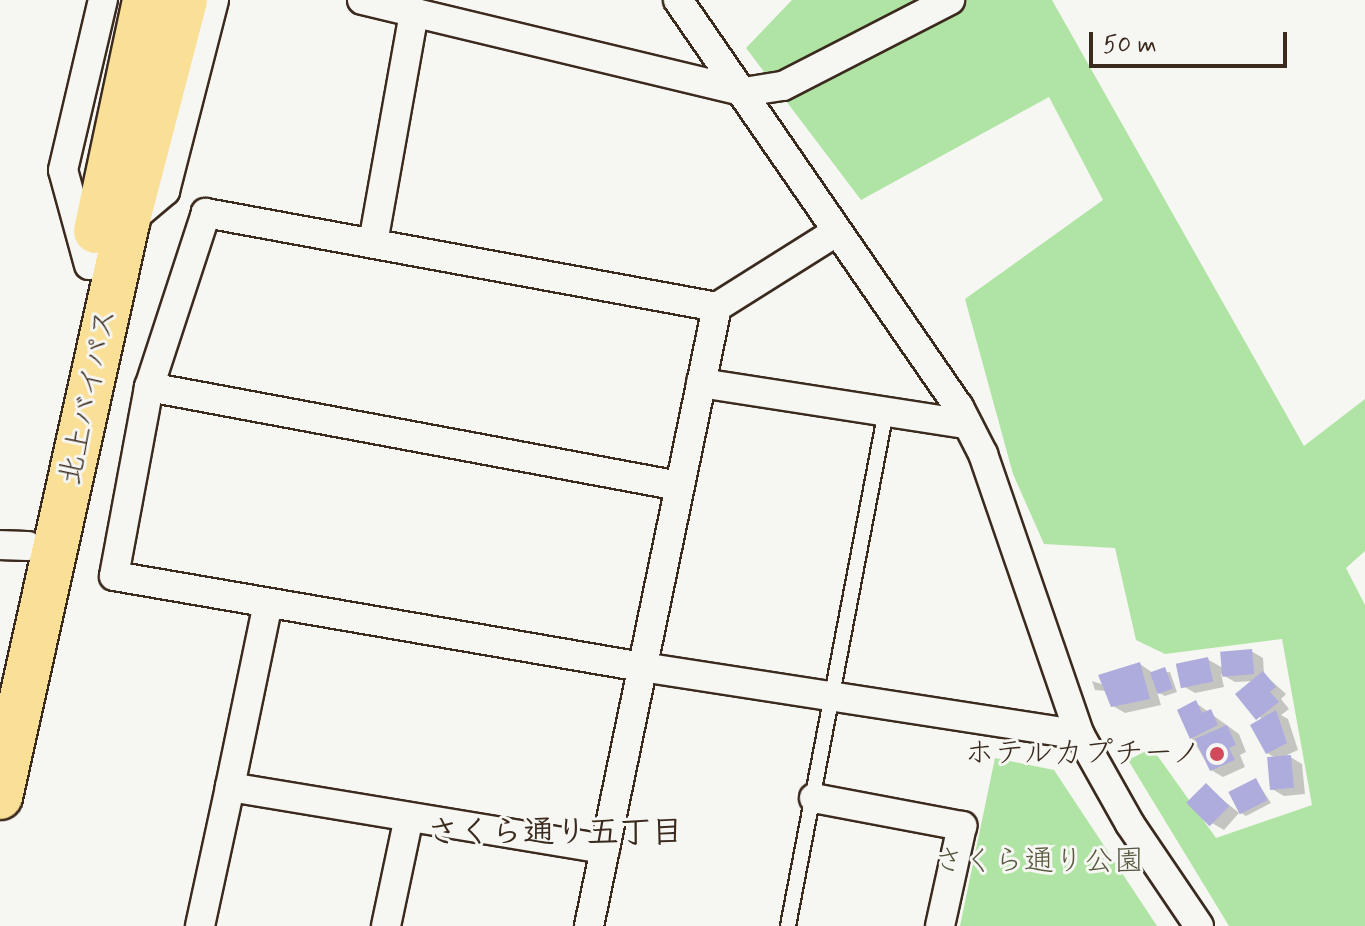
<!DOCTYPE html>
<html>
<head>
<meta charset="utf-8">
<style>
  body { margin:0 }
  #map { position:relative; width:1365px; height:926px; overflow:hidden; background:#f6f6f2; font-family:Mynerve,"Klee One",sans-serif }
  div>[style] { position:absolute }
  .green>* { inset:0; background:#b0e4a5 }
  .shadow>* { inset:0; background:#0003 }
  .building>* { inset:0; background:#aeacdd; transform-origin:0 0 }
  .roads { filter:drop-shadow(2px 0 #3b2a1e) drop-shadow(-2px 0 #3b2a1e) drop-shadow(0 2px #3b2a1e) drop-shadow(0 -2px #3b2a1e) }
  .lane>* { height:14px; margin:-7px; padding:0 7px; transform-origin:7px; border-radius:7px; background:#f6f6f2 }
  .street>* { height:28px; margin:-14px; padding:0 14px; transform-origin:14px; border-radius:14px; background:#f6f6f2 }
  .highway>* { height:44px; margin:-22px; padding:0 22px; transform-origin:22px; border-radius:22px; background:#fadf96 }
  .dots>* { width:22px; height:22px; translate:-50% -50%; box-sizing:border-box; border:4px solid #f6f6f2; border-radius:50% }
  span { translate:-50% -50%; white-space:nowrap; text-align:center; line-height:1.15; -webkit-text-stroke:6px #f6f6f2; paint-order:stroke }
  .street-label { font-size:30px; color:#3b2a1e }
  .poi-label { font-size:30px; color:#3b2a1e }
  .right { translate:-100% -50%; text-align:right }
  .park-label { font-size:30px; color:#585840 }
  .neighbourhood-label { font-size:32px; color:#3b2a1e; font-weight:700 }
  .scale { position:absolute; left:1089px; top:32px; width:198px; height:36px; box-sizing:border-box; border:4px solid #3b2a1e; border-top:0; padding-left:10px; font-size:24px; line-height:28px; white-space:nowrap; color:#3b2a1e; -webkit-text-stroke:6px #f6f6f2; paint-order:stroke }
</style>
</head>
<body>
<div id="map">
  <div class="green">
    <i style="clip-path:polygon(792px 0,1052px 0,1304px 446px,1365px 399px,1365px 551px,1346px 568px,1365px 605px,1365px 926px,1229px 926px,1128px 760px,1152px 748px,1216px 838px,1312px 805px,1282px 639px,1165px 654px,1136px 640px,1115px 548px,1044px 544px,1013px 474px,965px 299px,1103px 200px,1049px 97px,861px 200px,746px 48px)"></i>
    <i style="clip-path:polygon(995px 758px,1054px 770px,1157px 926px,960px 926px)"></i>
  </div>
  <div class="shadow">
    <i style="clip-path:polygon(1251px 651px,1263px 658px,1264px 674px,1286px 694px,1281px 699px,1289px 709px,1281px 715px,1288px 719px,1298px 750px,1287px 755px,1302px 764px,1305px 794px,1284px 796px,1272px 789px,1276px 758px,1267px 753px,1254px 681px,1235px 682px,1221px 674px,1224px 687px,1195px 693px,1183px 686px,1207px 659px,1223px 668px)"></i>
    <i style="clip-path:polygon(1140px 664px,1153px 673px,1170px 672px,1177px 692px,1165px 696px,1157px 692px,1161px 705px,1125px 713px,1113px 706px,1106px 691px,1095px 690px,1092px 681px,1104px 685px)"></i>
    <i style="clip-path:polygon(1196px 703px,1239px 734px,1246px 752px,1240px 755px,1245px 767px,1223px 777px,1211px 770px,1191px 737px)"></i>
    <i style="clip-path:polygon(1256px 780px,1271px 803px,1246px 816px,1241px 813px)"></i>
    <i style="clip-path:polygon(1206px 786px,1239px 813px,1224px 830px,1212px 823px)"></i>
  </div>
  <div class="building">
    <i style="left:1252px;top:649px;width:25px;height:32px;rotate:85deg"></i>
    <i style="left:1208px;top:657px;width:25px;height:33px;rotate:78deg"></i>
    <i style="clip-path:polygon(1140px 662px,1150px 699px,1111px 707px,1098px 675px)"></i>
    <i style="left:1165px;top:667px;width:23px;height:16px;rotate:70deg"></i>
    <i style="clip-path:polygon(1263px 671px,1276px 687px,1270px 692px,1279px 702px,1256px 720px,1235px 694px)"></i>
    <i style="clip-path:polygon(1196px 700px,1202px 713px,1211px 709px,1218px 725px,1190px 739px,1177px 710px)"></i>
    <i style="clip-path:polygon(1276px 710px,1287px 743px,1266px 754px,1250px 725px)"></i>
    <i style="clip-path:polygon(1227px 725px,1236px 745px,1229px 748px,1235px 760px,1210px 771px,1195px 739px)"></i>
    <i style="left:1291px;top:755px;width:33px;height:24px;rotate:85deg"></i>
    <i style="left:1256px;top:778px;width:25px;height:31px;rotate:63deg"></i>
    <i style="left:1206px;top:783px;width:33px;height:28px;rotate:45deg"></i>
  </div>
  <div class="roads">
    <div class="lane">
      <i style="left:788px;top:926px;width:524px;rotate:-79.23deg"></i>
    </div>
    <div class="street">
      <i style="left:362px;top:0;width:393px;rotate:13.5deg"></i>
      <i style="left:744px;top:92px;width:39px;rotate:-9deg"></i>
      <i style="left:783px;top:86px;width:188px;rotate:-27.2deg"></i>
      <i style="left:678px;top:0;width:495px;rotate:55.4deg"></i>
      <i style="left:959px;top:407px;width:53px;rotate:62.9deg"></i>
      <i style="left:983px;top:454px;width:297px;rotate:71deg"></i>
      <i style="left:1080px;top:735px;width:102px;rotate:60.7deg"></i>
      <i style="left:1130px;top:824px;width:123px;rotate:55.9deg"></i>
      <i style="left:127px;top:223px;width:50px;rotate:-40.1deg"></i>
      <i style="left:165px;top:191px;width:197px;rotate:-75.6deg"></i>
      <i style="left:373px;top:243px;width:235px;rotate:-79.9deg"></i>
      <i style="left:89px;top:265px;width:98px;rotate:-105.3deg"></i>
      <i style="left:63px;top:170px;width:175px;rotate:-76.8deg"></i>
      <i style="left:717px;top:307px;width:520px;rotate:-169.58deg"></i>
      <i style="left:206px;top:213px;width:183px;rotate:108.1deg"></i>
      <i style="left:149px;top:387px;width:192px;rotate:100.5deg"></i>
      <i style="left:114px;top:576px;width:536px;rotate:9.78deg"></i>
      <i style="left:642px;top:667px;width:443px;rotate:8.8deg"></i>
      <i style="left:701px;top:383px;width:269px;rotate:8.8deg"></i>
      <i style="left:149px;top:387px;width:539px;rotate:10.58deg"></i>
      <i style="left:0;top:545px;width:28px;rotate:2deg"></i>
      <i style="left:268px;top:603px;width:188px;rotate:101.7deg"></i>
      <i style="left:230px;top:787px;width:380px;rotate:9.4deg"></i>
      <i style="left:814px;top:798px;width:151px;rotate:10.7deg"></i>
      <i style="left:962px;top:826px;width:102px;rotate:102.4deg"></i>
      <i style="left:200px;top:926px;width:142px;rotate:-77.8deg"></i>
      <i style="left:386px;top:926px;width:111px;rotate:-78.1deg"></i>
      <i style="left:589px;top:926px;width:632px;rotate:-78.32deg"></i>
      <i style="left:717px;top:307px;width:141px;rotate:-32.2deg"></i>
    </div>
    <div class="highway">
      <i style="left:96px;top:231px;width:236px;rotate:-78deg"></i>
      <i style="left:0;top:797px;width:588px;rotate:-77.52deg"></i>
      <i style="left:127px;top:223px;width:230px;rotate:-75.4deg"></i>
    </div>
  </div>
  <div class="dots">
    <i style="left:1217px;top:754px;background:#d1495b"></i>
  </div>
  <div class="street-label">
    <span style="left:89px;top:397px;rotate:-78deg">北上バイパス</span>
  </div>
  <div class="poi-label">
    <span class="right" style="left:1201px;top:754px">ホテルカプチーノ</span>
  </div>
  <div class="park-label">
    <span style="left:1039px;top:862px">さくら通り公園</span>
  </div>
  <div class="neighbourhood-label">
    <span style="left:555px;top:833px">さくら通り五丁目</span>
  </div>
  <div class="scale">50 m</div>
</div>
</body>
</html>
